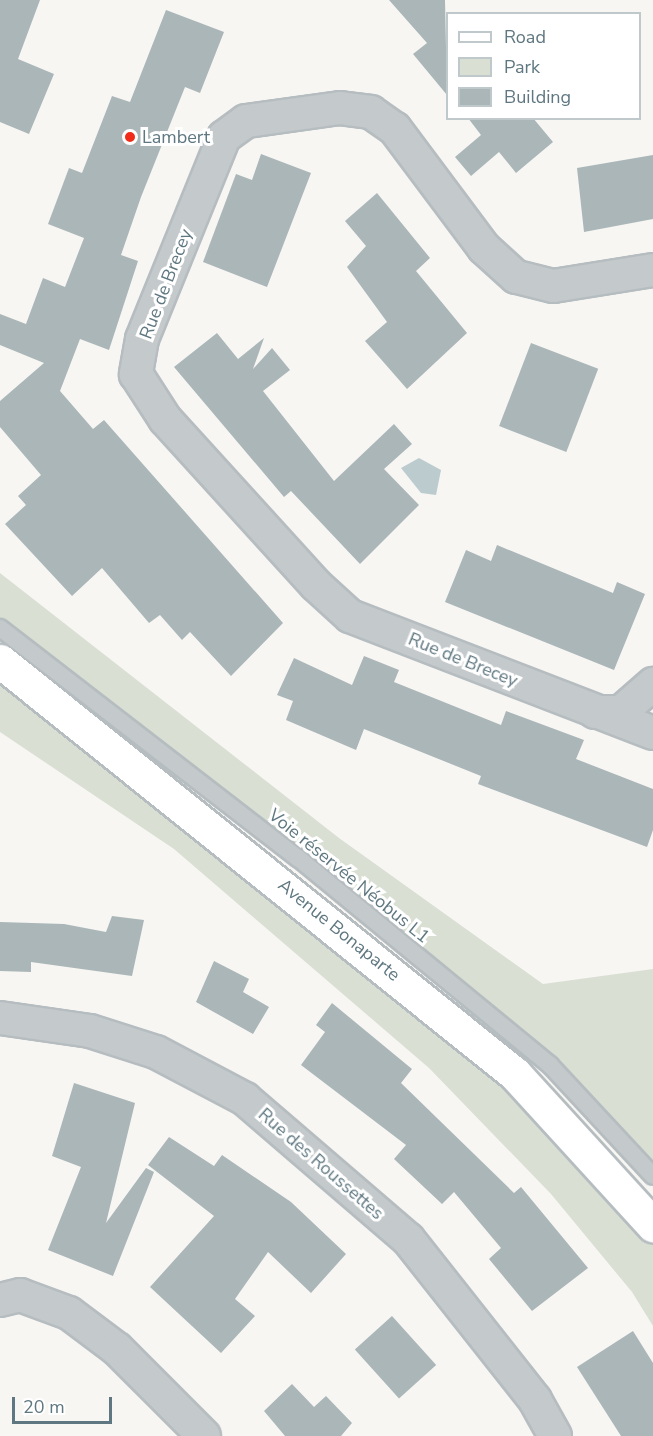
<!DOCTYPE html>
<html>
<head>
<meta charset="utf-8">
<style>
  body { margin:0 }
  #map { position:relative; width:653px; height:1436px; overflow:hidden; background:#f7f6f3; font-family:"Nunito Sans",sans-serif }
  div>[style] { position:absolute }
  .green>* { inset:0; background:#d9dfd3 }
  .water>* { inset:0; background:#bccbce }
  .building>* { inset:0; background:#aab6b8; transform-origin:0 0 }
  .roads { filter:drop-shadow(2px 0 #b6bdc0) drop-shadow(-2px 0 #b6bdc0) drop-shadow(0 2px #b6bdc0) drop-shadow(0 -2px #b6bdc0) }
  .service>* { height:16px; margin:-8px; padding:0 8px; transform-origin:8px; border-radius:8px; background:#c4c9cb }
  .minor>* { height:32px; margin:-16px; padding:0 16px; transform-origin:16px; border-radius:16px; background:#c4c9cb }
  .secondary>* { height:33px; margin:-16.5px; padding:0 16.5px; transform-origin:16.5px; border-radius:16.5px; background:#fff }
  .dots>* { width:16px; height:16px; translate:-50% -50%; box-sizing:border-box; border:3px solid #fff; border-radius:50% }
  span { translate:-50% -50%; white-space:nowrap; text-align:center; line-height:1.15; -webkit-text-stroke:6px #fff; paint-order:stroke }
  .poi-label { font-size:18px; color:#5f7780 }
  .left { translate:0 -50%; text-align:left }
  .street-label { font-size:18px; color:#5f7780 }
  .legend { position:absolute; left:446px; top:12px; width:195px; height:108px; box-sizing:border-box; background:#fff; border:2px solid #bfc9cc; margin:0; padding:8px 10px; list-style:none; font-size:18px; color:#5f7780 }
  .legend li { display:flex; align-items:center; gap:12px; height:30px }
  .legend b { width:30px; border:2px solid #bfc9cc }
  .scale { position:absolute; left:12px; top:1397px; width:100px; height:27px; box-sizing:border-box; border:3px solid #5f7780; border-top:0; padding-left:8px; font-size:18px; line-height:21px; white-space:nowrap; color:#5f7780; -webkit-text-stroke:4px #fff; paint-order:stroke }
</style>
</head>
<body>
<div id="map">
  <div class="green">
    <i style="clip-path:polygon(0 573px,339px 838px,543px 984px,653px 969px,653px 1176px,550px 1065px,0 628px)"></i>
    <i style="clip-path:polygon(0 661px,329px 920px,653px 1225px,653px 1326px,632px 1292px,551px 1194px,429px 1068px,174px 849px,0 732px)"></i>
  </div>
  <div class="water">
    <i style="clip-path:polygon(419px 458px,441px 470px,436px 495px,421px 493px,401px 468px)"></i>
  </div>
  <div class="building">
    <i style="clip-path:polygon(0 0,40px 0,18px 59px,54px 74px,29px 134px,0 122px)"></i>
    <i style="clip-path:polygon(389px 0,445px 0,447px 95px,413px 54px,427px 43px)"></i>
    <i style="clip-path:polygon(166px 10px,224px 32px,200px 93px,185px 87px,141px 197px,121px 255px,138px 261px,109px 350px,80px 339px,60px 391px,93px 429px,104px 420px,283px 623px,231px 676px,190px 632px,182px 640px,160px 615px,149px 623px,102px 568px,72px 596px,5px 524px,26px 505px,18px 496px,41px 475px,0 427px,0 401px,44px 363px,0 345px,0 314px,26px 324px,43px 278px,65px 287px,84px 238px,48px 224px,69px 168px,82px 173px,112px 96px,130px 102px)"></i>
    <i style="clip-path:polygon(468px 118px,533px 118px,553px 142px,516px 173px,499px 152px,471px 176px,455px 157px,481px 135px)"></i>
    <i style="clip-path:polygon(261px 154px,311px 173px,267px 287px,203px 262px,236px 174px,252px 180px)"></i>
    <i style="clip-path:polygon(653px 155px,653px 219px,584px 232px,577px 168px)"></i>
    <i style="clip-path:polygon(377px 193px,430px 258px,416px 271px,467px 333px,407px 389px,365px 341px,387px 322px,347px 267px,366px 246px,345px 221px)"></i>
    <i style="clip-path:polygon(217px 333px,238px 359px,264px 338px,253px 369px,272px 348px,290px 370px,263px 391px,334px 481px,394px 424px,412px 444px,384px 469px,419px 505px,360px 564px,291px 491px,284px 497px,174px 367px)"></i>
    <i style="left:531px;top:343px;width:72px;height:89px;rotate:21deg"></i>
    <i style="clip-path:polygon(497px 545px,613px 593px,617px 582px,645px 594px,614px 670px,445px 602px,466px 550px,491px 561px)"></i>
    <i style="clip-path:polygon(364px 656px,399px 670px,394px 682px,501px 725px,506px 711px,584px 740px,576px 759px,653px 789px,653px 830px,647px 847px,478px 784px,481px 776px,364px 729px,356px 750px,286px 720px,293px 701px,277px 695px,294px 658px,352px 685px)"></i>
    <i style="clip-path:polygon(112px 916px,144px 920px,132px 976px,31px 962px,31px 972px,0 971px,0 922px,64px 924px,106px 932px)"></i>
    <i style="clip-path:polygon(214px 961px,249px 979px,243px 992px,269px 1007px,253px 1034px,196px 1002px)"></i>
    <i style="clip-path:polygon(332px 1003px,412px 1069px,401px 1083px,514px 1193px,521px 1187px,588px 1268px,532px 1311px,489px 1259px,501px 1248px,454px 1192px,442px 1204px,394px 1159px,406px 1145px,301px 1065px,325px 1032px,316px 1025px)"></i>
    <i style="clip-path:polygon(74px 1083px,135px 1103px,106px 1223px,146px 1168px,154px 1172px,113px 1276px,48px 1250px,81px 1167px,52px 1156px)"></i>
    <i style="clip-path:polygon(169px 1137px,214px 1166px,222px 1155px,291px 1202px,346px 1254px,311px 1293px,268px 1252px,235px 1299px,255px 1316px,221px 1353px,150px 1287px,214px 1216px,148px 1165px)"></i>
    <i style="left:392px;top:1316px;width:66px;height:50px;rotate:48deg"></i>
    <i style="clip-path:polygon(633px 1331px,653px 1363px,653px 1436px,621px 1436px,577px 1367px)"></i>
    <i style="clip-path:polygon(292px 1384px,314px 1407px,326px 1396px,352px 1423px,341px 1436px,285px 1436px,264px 1411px)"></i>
  </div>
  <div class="roads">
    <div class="service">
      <i style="left:0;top:628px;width:376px;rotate:37.7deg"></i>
      <i style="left:298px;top:858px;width:326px;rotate:39.4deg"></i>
      <i style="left:550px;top:1065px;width:151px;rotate:47.1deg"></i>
    </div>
    <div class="minor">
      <i style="left:653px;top:270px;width:101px;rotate:170.9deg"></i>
      <i style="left:553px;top:286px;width:38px;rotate:-166deg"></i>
      <i style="left:516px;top:277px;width:43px;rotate:-137.8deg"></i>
      <i style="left:484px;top:248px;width:149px;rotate:-126.8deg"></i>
      <i style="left:395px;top:129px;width:29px;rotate:-145deg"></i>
      <i style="left:371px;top:112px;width:31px;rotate:-173deg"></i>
      <i style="left:340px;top:108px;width:95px;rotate:172.1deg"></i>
      <i style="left:246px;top:121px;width:27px;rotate:144deg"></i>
      <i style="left:224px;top:137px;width:218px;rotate:112.1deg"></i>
      <i style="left:142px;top:339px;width:36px;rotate:100deg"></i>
      <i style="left:136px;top:374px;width:54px;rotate:57.2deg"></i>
      <i style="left:165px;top:419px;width:224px;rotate:47.7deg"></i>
      <i style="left:316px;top:585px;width:46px;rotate:42.4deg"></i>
      <i style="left:350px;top:616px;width:325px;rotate:21.1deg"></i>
      <i style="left:595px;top:712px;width:26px"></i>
      <i style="left:621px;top:712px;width:43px;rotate:-41.2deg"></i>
      <i style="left:0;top:1018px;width:91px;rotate:8.2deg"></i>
      <i style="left:90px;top:1031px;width:69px;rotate:17.7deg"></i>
      <i style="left:156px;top:1052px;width:101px;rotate:27.8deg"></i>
      <i style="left:245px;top:1099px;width:215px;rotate:40.7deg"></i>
      <i style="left:408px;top:1239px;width:205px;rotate:51.7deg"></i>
      <i style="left:535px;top:1400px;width:41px;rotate:60.9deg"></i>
      <i style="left:0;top:1300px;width:21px;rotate:-14deg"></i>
      <i style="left:20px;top:1295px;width:52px;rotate:20.2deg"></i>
      <i style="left:69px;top:1313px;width:60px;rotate:36.9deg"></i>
      <i style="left:117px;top:1349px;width:123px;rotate:45deg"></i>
    </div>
    <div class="secondary">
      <i style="left:0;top:661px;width:660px;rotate:38.73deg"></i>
      <i style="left:515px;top:1074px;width:205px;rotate:47.6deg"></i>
    </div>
  </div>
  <div class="dots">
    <i style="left:130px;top:137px;background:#f02b1a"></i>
  </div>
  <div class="poi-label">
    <span class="left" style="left:142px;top:137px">Lambert</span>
  </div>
  <div class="street-label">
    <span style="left:166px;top:284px;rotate:-69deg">Rue de Brecey</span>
    <span style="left:463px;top:660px;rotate:22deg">Rue de Brecey</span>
    <span style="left:349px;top:876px;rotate:39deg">Voie réservée Néobus L1</span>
    <span style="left:339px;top:930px;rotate:39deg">Avenue Bonaparte</span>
    <span style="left:321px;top:1164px;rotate:41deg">Rue des Roussettes</span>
  </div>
  <ul class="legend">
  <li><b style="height:8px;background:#fff"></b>Road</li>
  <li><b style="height:16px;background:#d9dfd3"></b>Park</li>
  <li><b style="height:16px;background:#aab6b8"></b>Building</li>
  </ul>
  <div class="scale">20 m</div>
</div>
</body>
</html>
